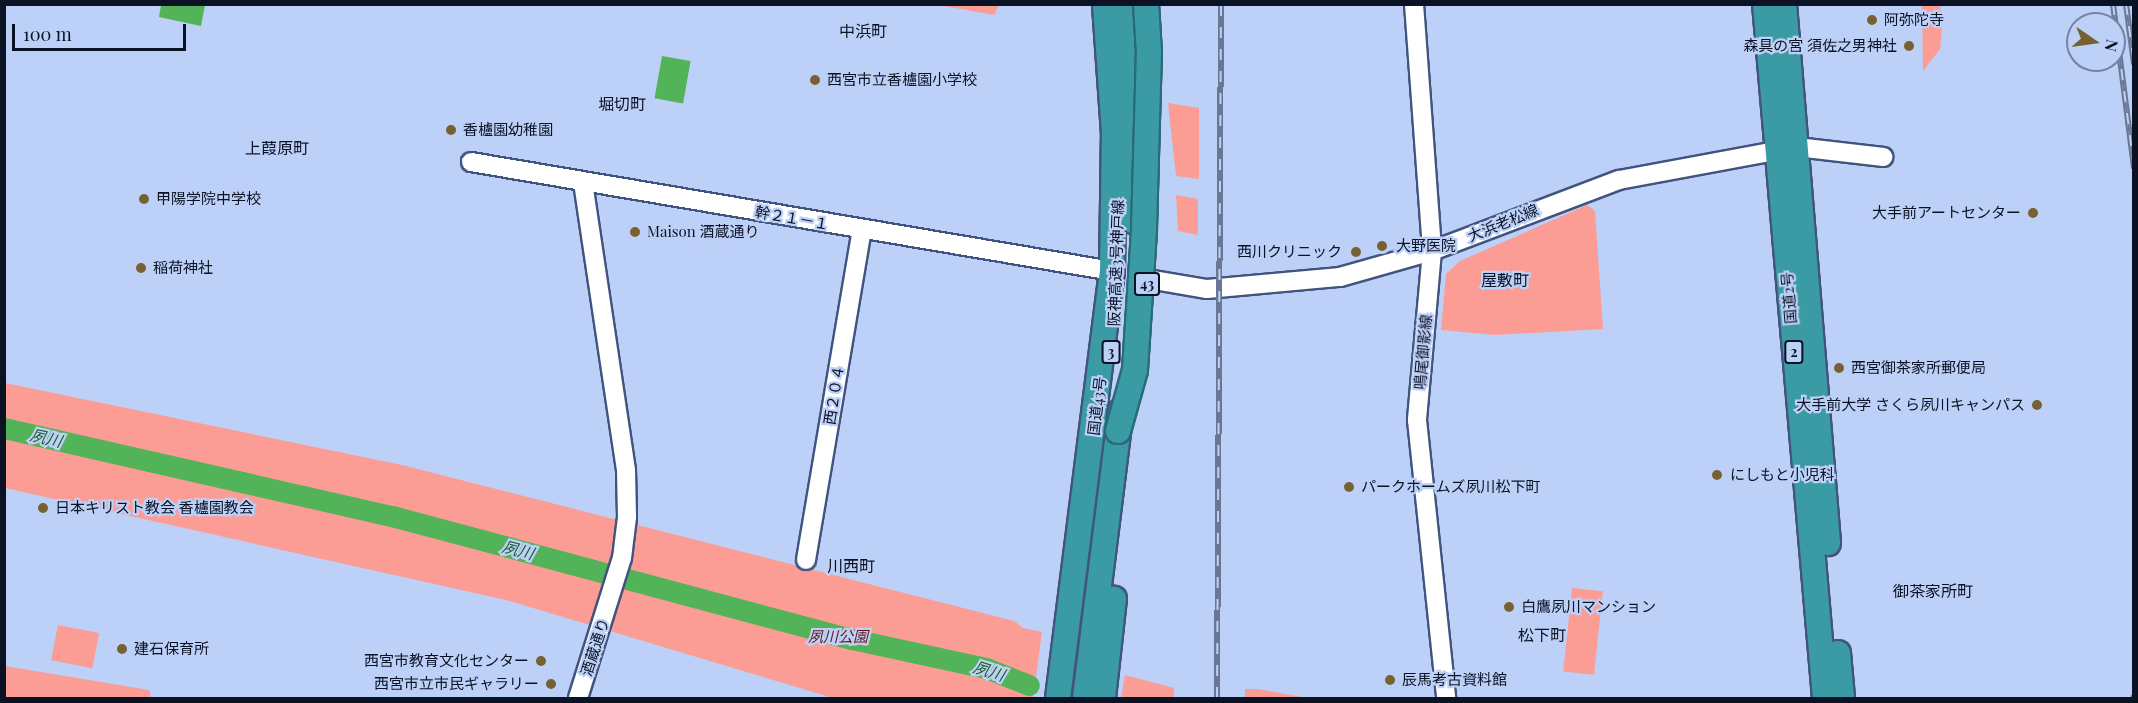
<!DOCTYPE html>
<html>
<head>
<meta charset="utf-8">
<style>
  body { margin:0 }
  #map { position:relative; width:2138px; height:703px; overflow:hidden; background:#bdd0f7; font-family:"Playfair Display","Noto Sans JP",serif }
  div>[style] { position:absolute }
  .green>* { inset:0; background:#fc9d95; transform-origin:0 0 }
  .water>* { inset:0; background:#52b358; transform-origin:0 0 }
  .river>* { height:21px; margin:-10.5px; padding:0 10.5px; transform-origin:10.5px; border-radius:10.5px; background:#52b358 }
  .roads { filter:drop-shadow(2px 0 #41547e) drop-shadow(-2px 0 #41547e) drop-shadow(0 2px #41547e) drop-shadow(0 -2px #41547e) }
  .secondary>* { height:18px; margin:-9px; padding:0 9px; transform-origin:9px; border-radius:9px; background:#fff }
  .highway>* { height:24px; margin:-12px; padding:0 12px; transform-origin:12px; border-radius:12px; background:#3a9ba5 }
  .rail>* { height:6px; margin-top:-3px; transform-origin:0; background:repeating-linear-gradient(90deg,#bdd0f7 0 11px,#6a7794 0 22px); box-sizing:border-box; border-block:2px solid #6a7794 }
  .bridges { filter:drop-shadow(2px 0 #2a6b78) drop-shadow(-2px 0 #2a6b78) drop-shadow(0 2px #2a6b78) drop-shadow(0 -2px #2a6b78) }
  .highway-bridge>* { height:24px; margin:-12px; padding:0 12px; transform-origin:12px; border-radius:12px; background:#3a9ba5 }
  .dots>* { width:16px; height:16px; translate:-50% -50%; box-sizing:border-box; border:3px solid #bdd0f7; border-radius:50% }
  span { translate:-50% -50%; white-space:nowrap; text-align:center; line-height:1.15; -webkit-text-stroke:4.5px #bdd0f7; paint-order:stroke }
  .shield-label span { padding:2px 4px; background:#bdd0f7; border:2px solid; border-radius:4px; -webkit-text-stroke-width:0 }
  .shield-label { font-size:14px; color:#0b1223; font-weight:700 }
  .poi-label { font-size:15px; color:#0b1223 }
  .left { translate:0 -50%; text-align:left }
  .right { translate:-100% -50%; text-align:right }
  .street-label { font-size:15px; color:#0b1223 }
  .park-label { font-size:15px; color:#661617; font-style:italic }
  .neighbourhood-label { font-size:16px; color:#0b1223 }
  .water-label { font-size:16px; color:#1c5e22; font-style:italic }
  .frame { position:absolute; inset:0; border:6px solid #0b1223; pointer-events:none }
  .north { position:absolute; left:2066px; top:12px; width:60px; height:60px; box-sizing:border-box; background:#bdd0f7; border:2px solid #7684a2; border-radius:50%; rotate:103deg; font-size:16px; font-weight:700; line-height:24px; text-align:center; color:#0b1223 }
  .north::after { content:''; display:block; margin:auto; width:21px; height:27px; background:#776131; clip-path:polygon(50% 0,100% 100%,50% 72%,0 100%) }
  .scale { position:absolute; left:12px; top:24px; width:174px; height:27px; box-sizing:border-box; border:3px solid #0b1223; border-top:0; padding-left:8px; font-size:18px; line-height:21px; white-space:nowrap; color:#0b1223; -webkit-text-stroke:4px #bdd0f7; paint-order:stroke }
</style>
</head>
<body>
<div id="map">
  <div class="green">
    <i style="clip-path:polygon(939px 5px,999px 4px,999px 5px,994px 15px)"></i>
    <i style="clip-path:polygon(1922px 5px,1940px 5px,1942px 27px,1940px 49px,1923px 71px)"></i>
    <i style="clip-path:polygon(1168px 103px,1199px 108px,1199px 179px,1176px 176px)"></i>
    <i style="clip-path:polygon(1176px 195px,1198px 199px,1198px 235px,1178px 231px)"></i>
    <i style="clip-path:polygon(1587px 205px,1595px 211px,1603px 329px,1495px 335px,1441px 330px,1446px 274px,1460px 261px)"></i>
    <i style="clip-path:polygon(5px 383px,402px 465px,1014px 621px,1023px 628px,1042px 632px,1033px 698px,833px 698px,506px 600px,5px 488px)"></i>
    <i style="left:1572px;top:588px;width:31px;height:84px;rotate:6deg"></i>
    <i style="left:58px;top:625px;width:42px;height:36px;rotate:11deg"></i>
    <i style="clip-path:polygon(5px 666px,149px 690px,151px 698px,5px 698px)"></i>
    <i style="clip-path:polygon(1125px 675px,1174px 688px,1174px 698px,1121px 698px)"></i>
    <i style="clip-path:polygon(1245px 689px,1258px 689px,1308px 698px,1245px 698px)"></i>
  </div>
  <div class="water">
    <i style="clip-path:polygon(161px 5px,205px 5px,201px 26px,159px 17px)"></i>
    <i style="left:662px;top:56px;width:29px;height:43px;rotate:10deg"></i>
  </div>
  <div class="river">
    <i style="left:4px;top:428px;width:398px;rotate:12.8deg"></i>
    <i style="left:392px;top:516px;width:476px;rotate:15deg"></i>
    <i style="left:852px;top:639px;width:137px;rotate:12.2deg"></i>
    <i style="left:986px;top:668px;width:46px;rotate:21.6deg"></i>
  </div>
  <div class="roads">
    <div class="secondary">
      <i style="left:1414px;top:4px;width:248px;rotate:85.8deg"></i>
      <i style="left:1432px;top:251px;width:170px;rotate:95.1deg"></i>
      <i style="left:1417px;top:420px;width:280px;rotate:84deg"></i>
      <i style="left:471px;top:162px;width:650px;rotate:9.65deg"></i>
      <i style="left:1148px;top:279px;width:60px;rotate:9.6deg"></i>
      <i style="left:1207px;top:289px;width:134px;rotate:-5.2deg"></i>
      <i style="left:1340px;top:277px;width:96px;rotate:-15.8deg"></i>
      <i style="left:1432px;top:251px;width:200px;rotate:-20.8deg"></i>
      <i style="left:1619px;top:180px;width:181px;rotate:-10.5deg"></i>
      <i style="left:1797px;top:147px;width:87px;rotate:6.6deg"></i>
      <i style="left:806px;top:560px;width:335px;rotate:-80.4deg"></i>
      <i style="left:578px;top:698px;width:147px;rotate:-72.6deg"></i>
      <i style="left:622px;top:558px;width:41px;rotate:-83deg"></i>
      <i style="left:627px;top:517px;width:47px;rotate:-91.2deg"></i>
      <i style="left:626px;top:470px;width:292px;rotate:-98.5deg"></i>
    </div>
    <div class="highway">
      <i style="left:1125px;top:4px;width:143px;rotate:86.8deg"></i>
      <i style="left:1133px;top:147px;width:74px;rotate:90deg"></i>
      <i style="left:1765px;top:4px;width:697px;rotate:85.06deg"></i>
      <i style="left:1784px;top:4px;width:541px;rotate:85.33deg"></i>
      <i style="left:1838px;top:653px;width:45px;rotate:84.9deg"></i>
      <i style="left:1058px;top:698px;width:430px;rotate:-82.8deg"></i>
      <i style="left:1112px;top:271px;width:137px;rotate:-89.2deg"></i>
      <i style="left:1114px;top:134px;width:130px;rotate:-94deg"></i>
      <i style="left:1085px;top:698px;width:289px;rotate:-82.9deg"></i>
      <i style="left:1103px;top:698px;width:100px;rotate:-83.7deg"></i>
    </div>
  </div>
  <div class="rail">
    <i style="left:2113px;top:4px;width:166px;rotate:82.7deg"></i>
    <i style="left:2126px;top:4px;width:61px;rotate:82.4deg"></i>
    <i style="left:1217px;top:698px;width:694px;rotate:-89.67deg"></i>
    <i style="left:2133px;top:698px;width:2px;rotate:-63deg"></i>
  </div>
  <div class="bridges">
    <div class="highway-bridge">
      <i style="left:1118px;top:431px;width:63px;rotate:-74.4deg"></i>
      <i style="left:1135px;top:370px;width:141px;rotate:-86.3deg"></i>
      <i style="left:1144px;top:229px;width:176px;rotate:-88.4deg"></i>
      <i style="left:1149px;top:53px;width:49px;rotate:-93.5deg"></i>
    </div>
  </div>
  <div class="dots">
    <i style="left:1872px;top:20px;background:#776131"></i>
    <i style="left:1909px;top:46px;background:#776131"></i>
    <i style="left:815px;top:80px;background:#776131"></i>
    <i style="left:451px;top:130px;background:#776131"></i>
    <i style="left:144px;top:199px;background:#776131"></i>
    <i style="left:2033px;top:213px;background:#776131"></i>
    <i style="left:635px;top:232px;background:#776131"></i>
    <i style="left:1382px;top:246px;background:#776131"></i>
    <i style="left:1356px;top:252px;background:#776131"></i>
    <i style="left:141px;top:268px;background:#776131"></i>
    <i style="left:1839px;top:368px;background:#776131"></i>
    <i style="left:2037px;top:405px;background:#776131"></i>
    <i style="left:1717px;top:475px;background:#776131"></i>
    <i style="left:1349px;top:487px;background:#776131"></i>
    <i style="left:43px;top:508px;background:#776131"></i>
    <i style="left:1509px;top:607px;background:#776131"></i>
    <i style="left:122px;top:649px;background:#776131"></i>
    <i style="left:541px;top:661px;background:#776131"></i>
    <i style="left:1390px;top:680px;background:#776131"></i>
    <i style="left:551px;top:684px;background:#776131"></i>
  </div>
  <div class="shield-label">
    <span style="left:1147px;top:284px">43</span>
    <span style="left:1111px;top:352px">3</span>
    <span style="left:1794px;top:352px">2</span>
  </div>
  <div class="poi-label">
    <span class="left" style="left:1884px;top:20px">阿弥陀寺</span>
    <span class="right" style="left:1897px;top:46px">森具の宮 須佐之男神社</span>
    <span class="left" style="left:827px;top:80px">西宮市立香櫨園小学校</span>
    <span class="left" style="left:463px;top:130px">香櫨園幼稚園</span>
    <span class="left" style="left:156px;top:199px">甲陽学院中学校</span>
    <span class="right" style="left:2021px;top:213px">大手前アートセンター</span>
    <span class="left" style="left:647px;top:232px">Maison 酒蔵通り</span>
    <span class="left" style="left:1396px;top:246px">大野医院</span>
    <span class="right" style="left:1342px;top:252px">西川クリニック</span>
    <span class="left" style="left:153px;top:268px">稲荷神社</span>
    <span class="left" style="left:1851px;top:368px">西宮御茶家所郵便局</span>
    <span class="right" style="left:2025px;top:405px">大手前大学 さくら夙川キャンパス</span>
    <span class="left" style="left:1730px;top:475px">にしもと小児科</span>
    <span class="left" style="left:1361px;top:487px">パークホームズ夙川松下町</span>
    <span class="left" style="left:55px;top:508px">日本キリスト教会 香櫨園教会</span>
    <span class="left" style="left:1521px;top:607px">白鷹夙川マンション</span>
    <span class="left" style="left:134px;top:649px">建石保育所</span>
    <span class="right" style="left:529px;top:661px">西宮市教育文化センター</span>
    <span class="left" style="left:1402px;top:680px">辰馬考古資料館</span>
    <span class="right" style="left:539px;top:684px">西宮市立市民ギャラリー</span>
  </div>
  <div class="street-label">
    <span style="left:792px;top:218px;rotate:10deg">幹２１－１</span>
    <span style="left:1503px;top:223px;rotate:-22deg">大浜老松線</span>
    <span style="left:1116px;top:263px;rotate:-88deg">阪神高速3号神戸線</span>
    <span style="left:1789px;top:298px;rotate:-95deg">国道2号</span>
    <span style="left:1423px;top:352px;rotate:-85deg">鳴尾御影線</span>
    <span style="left:834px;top:395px;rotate:-81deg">西２０４</span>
    <span style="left:1097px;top:406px;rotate:-83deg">国道43号</span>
    <span style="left:595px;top:647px;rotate:-72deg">酒蔵通り</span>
  </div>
  <div class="park-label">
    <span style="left:838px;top:637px">夙川公園</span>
  </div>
  <div class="neighbourhood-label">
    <span style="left:863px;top:31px">中浜町</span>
    <span style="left:622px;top:104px">堀切町</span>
    <span style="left:277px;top:148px">上葭原町</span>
    <span style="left:1505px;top:280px">屋敷町</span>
    <span style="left:851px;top:566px">川西町</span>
    <span style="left:1933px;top:591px">御茶家所町</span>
    <span style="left:1542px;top:635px">松下町</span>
  </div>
  <div class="water-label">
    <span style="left:46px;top:438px;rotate:13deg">夙川</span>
    <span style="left:518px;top:550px;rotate:15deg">夙川</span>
    <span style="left:989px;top:671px;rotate:17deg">夙川</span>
  </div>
  <div class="frame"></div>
  <div class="north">N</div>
  <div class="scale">100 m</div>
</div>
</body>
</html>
